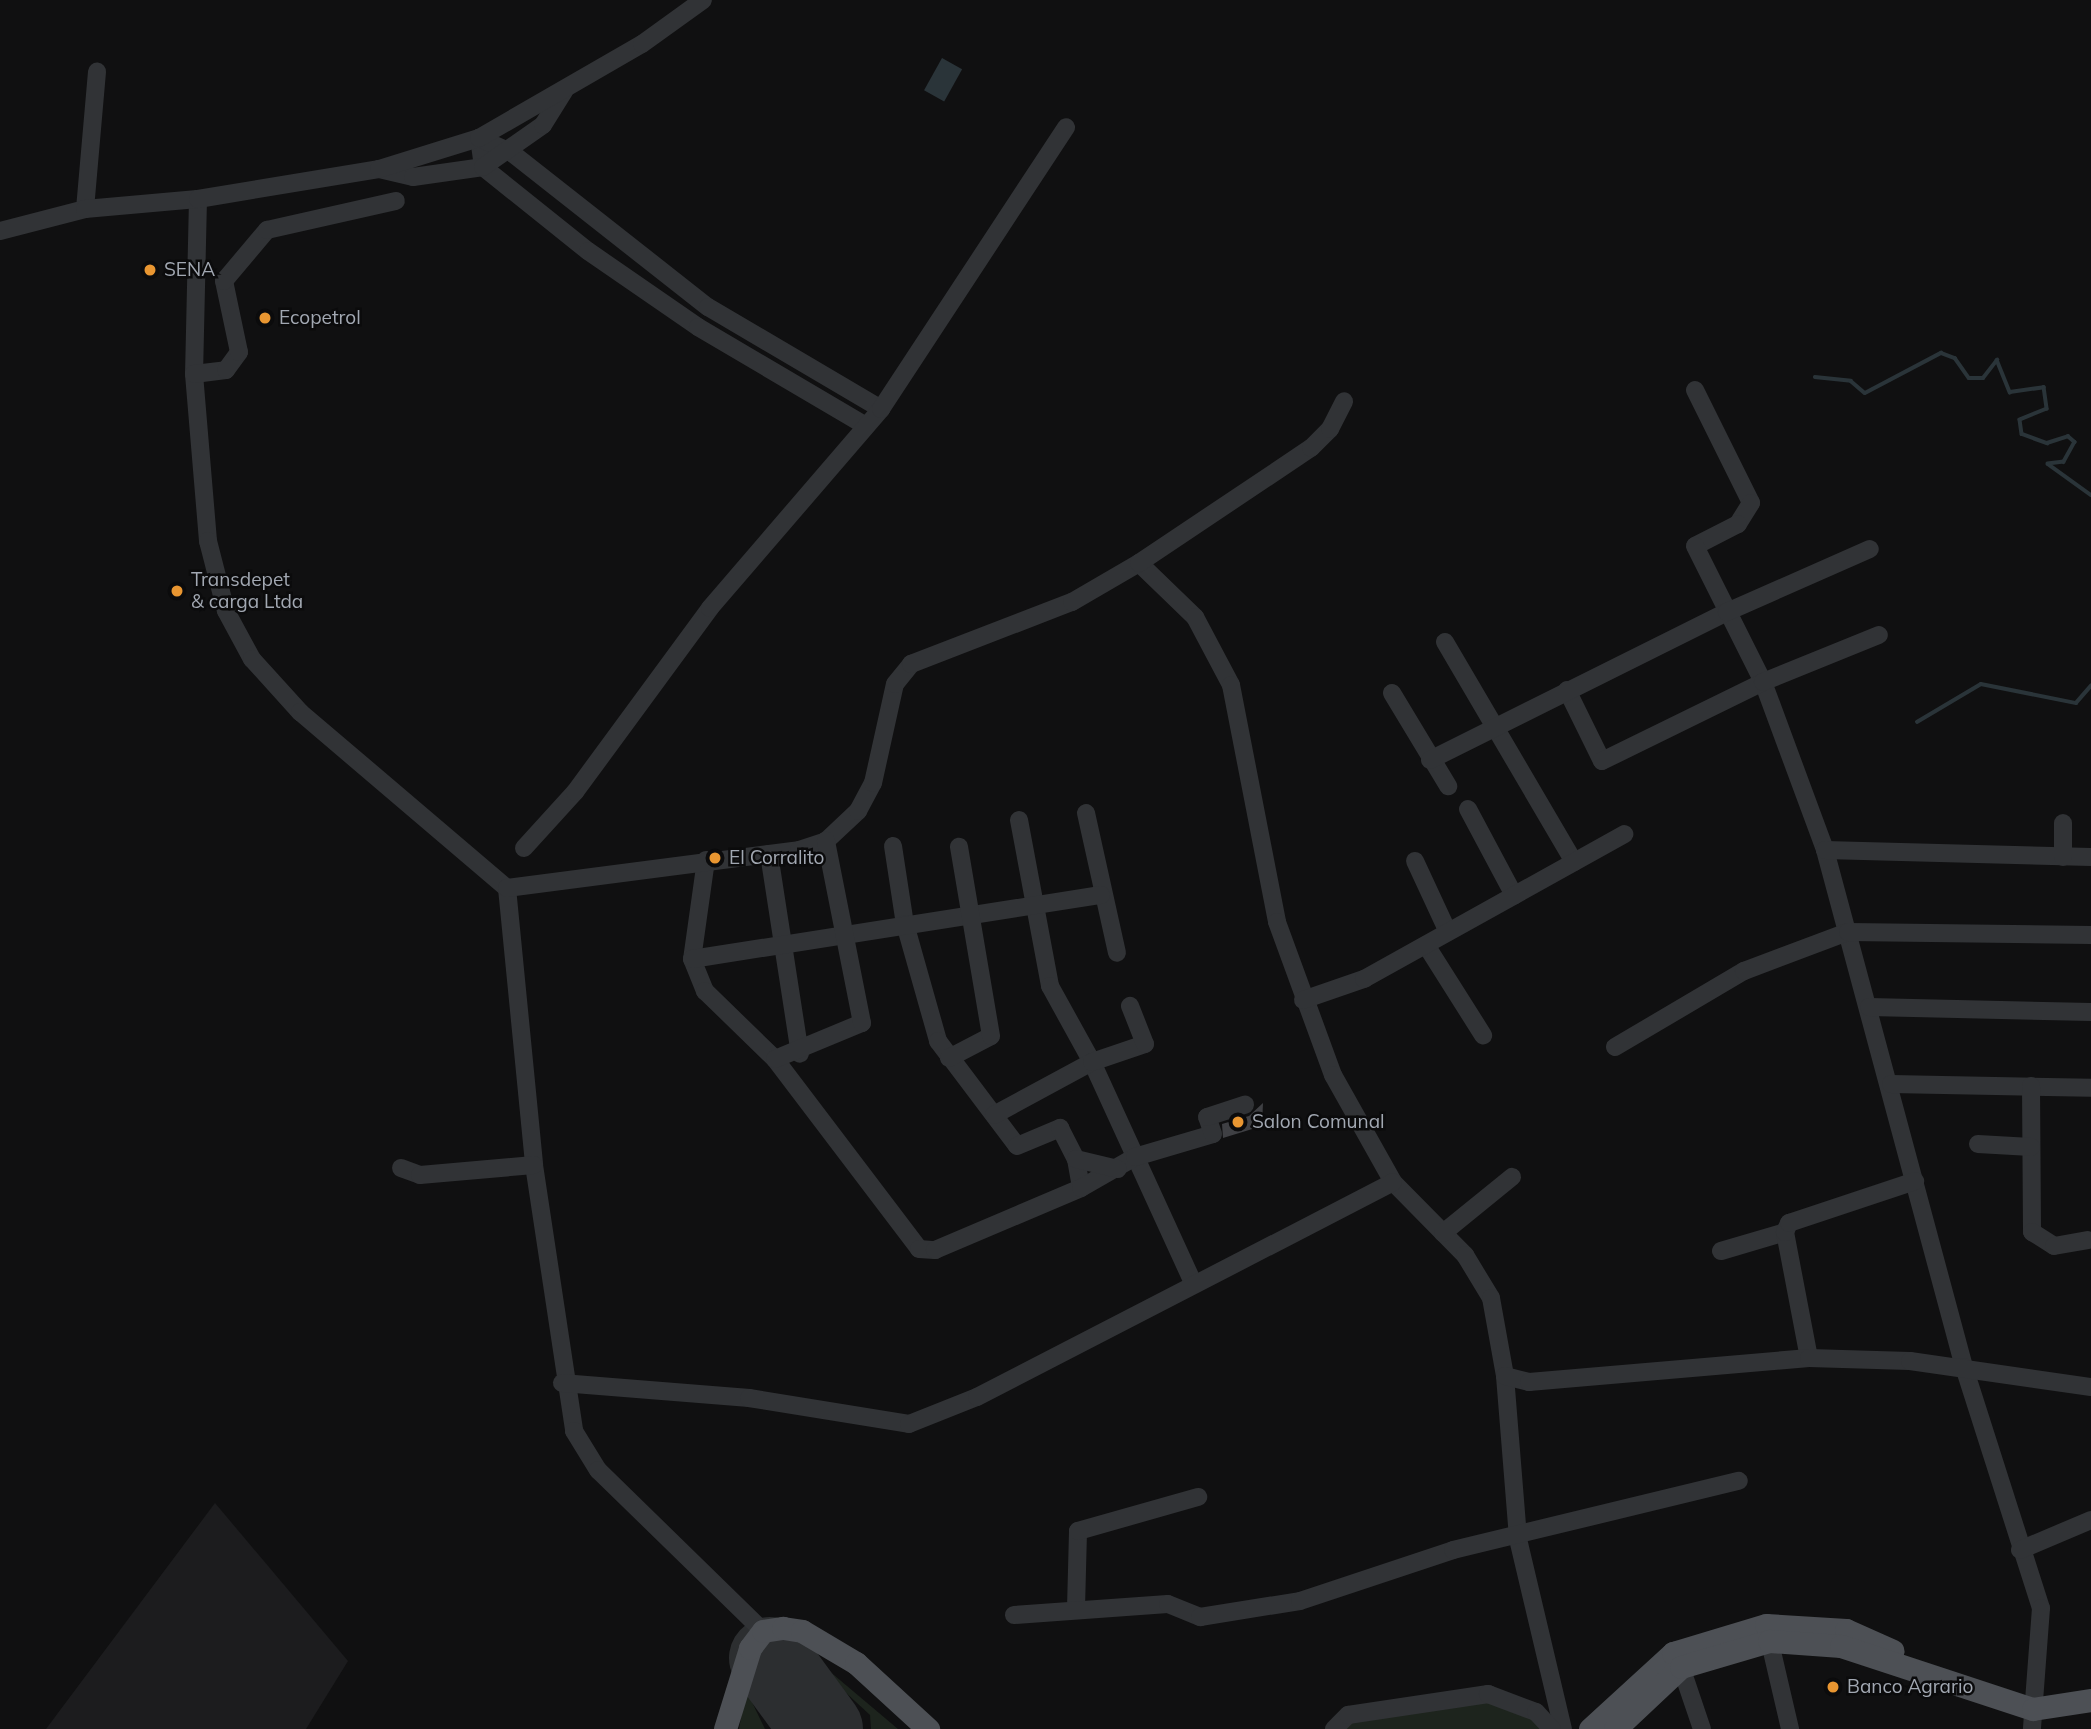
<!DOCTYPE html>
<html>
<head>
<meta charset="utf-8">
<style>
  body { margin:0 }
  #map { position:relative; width:2091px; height:1729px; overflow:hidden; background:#101011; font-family:Mulish,sans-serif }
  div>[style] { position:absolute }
  .built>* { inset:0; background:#1c1c1e }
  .green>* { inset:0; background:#1d241d }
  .water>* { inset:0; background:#2a3439; transform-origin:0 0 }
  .stream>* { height:3.5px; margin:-1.75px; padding:0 1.75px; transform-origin:1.75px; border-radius:1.75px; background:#2a3439 }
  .runway>* { height:82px; margin:-41px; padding:0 41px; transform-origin:41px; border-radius:41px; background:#2c2e30 }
  .building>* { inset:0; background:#3f4044 }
  .minor>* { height:18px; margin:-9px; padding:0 9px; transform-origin:9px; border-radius:9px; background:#313336 }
  .major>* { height:23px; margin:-11.5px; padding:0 11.5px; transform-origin:11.5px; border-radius:11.5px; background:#4d5055 }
  .dots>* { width:19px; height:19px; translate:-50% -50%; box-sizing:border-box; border:4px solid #0b0b0c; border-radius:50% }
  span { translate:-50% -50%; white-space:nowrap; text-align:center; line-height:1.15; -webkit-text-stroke:5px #0b0b0c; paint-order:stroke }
  .poi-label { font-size:19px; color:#a2a8b2 }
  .left { translate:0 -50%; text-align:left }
</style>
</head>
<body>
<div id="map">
  <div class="built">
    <i style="clip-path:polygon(215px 1503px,348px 1661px,306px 1729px,46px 1729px)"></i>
  </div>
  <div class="green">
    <i style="clip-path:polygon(768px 1649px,792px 1649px,815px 1659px,898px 1729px,871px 1729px,870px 1715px,817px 1666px,780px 1651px,759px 1657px,754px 1674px,750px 1698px,765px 1729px,739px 1729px,752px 1657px)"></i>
    <i style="clip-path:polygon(1488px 1694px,1552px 1729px,1334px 1729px,1348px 1715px)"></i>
  </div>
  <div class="water">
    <i style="left:942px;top:58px;width:23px;height:37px;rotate:29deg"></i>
  </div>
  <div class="stream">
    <i style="left:1815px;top:377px;width:36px;rotate:6deg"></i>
    <i style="left:1851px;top:381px;width:18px;rotate:41deg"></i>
    <i style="left:1865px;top:393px;width:86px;rotate:-27.8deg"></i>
    <i style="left:1941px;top:353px;width:15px;rotate:20deg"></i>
    <i style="left:1955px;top:358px;width:24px;rotate:55deg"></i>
    <i style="left:1969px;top:378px;width:14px"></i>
    <i style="left:1983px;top:378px;width:23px;rotate:-52deg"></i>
    <i style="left:1997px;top:360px;width:35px;rotate:68deg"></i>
    <i style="left:2010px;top:392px;width:34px;rotate:-8deg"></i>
    <i style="left:2044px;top:387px;width:22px;rotate:82deg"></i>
    <i style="left:2047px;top:409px;width:29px;rotate:158deg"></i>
    <i style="left:2020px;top:420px;width:14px;rotate:82deg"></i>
    <i style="left:2022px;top:434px;width:27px;rotate:20deg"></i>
    <i style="left:2047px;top:443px;width:22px;rotate:-18deg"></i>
    <i style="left:2068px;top:436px;width:9px;rotate:41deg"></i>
    <i style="left:2075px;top:442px;width:23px;rotate:119deg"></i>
    <i style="left:2064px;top:462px;width:16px;rotate:173deg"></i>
    <i style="left:2048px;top:464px;width:53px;rotate:35.8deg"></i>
    <i style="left:1917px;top:722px;width:74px;rotate:-30.7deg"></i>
    <i style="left:1981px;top:684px;width:97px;rotate:11.3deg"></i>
    <i style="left:2076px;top:703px;width:23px;rotate:-49deg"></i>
  </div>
  <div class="runway">
    <i style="left:770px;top:1658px;width:88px;rotate:53.8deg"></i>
  </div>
  <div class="building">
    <i style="clip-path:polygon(1263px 1103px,1262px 1126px,1223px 1138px,1222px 1124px,1249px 1116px)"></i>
  </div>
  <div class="minor">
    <i style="left:479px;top:138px;width:29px;rotate:82deg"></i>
    <i style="left:483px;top:167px;width:134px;rotate:38.7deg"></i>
    <i style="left:588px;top:251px;width:134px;rotate:34.6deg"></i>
    <i style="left:698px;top:327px;width:195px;rotate:30.5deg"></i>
    <i style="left:479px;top:138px;width:36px;rotate:24deg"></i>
    <i style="left:512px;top:153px;width:249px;rotate:38.2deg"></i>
    <i style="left:708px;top:307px;width:201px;rotate:30.5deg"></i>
    <i style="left:379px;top:169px;width:35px;rotate:13deg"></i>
    <i style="left:413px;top:177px;width:71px;rotate:-8.1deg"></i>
    <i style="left:483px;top:167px;width:73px;rotate:-35deg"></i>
    <i style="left:543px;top:125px;width:40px;rotate:-58deg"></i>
    <i style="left:198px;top:199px;width:175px;rotate:91.3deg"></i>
    <i style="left:194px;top:374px;width:168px;rotate:85.2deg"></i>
    <i style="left:208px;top:541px;width:72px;rotate:75.6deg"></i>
    <i style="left:226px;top:611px;width:55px;rotate:61.6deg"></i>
    <i style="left:252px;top:659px;width:72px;rotate:47.8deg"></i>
    <i style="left:300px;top:712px;width:272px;rotate:40.4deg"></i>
    <i style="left:507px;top:888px;width:278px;rotate:84.4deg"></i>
    <i style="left:534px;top:1165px;width:269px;rotate:81.4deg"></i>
    <i style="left:574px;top:1431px;width:46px;rotate:58.4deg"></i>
    <i style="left:598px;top:1470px;width:231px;rotate:44.3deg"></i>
    <i style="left:85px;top:209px;width:138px;rotate:-85deg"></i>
    <i style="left:0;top:231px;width:88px;rotate:-14.5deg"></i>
    <i style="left:85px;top:209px;width:113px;rotate:-5.1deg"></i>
    <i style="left:198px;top:199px;width:183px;rotate:-9.4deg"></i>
    <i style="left:379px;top:169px;width:105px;rotate:-17.2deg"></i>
    <i style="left:479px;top:138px;width:188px;rotate:-30deg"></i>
    <i style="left:642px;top:44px;width:75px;rotate:-35.8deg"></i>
    <i style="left:194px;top:374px;width:32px;rotate:-7deg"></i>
    <i style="left:226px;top:370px;width:22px;rotate:-54deg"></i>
    <i style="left:239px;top:352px;width:73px;rotate:-101.9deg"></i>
    <i style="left:224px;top:281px;width:67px;rotate:-49.9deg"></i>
    <i style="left:267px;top:230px;width:132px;rotate:-12.7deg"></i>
    <i style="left:1695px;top:390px;width:126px;rotate:63.6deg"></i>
    <i style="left:1751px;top:503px;width:25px;rotate:122deg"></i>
    <i style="left:1738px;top:524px;width:48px;rotate:152.9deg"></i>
    <i style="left:1695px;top:546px;width:152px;rotate:63.4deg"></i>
    <i style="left:1763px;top:682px;width:179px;rotate:69.7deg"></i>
    <i style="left:1825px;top:850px;width:535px;rotate:74.95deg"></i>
    <i style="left:1964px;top:1367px;width:253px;rotate:72.3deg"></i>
    <i style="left:2041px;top:1608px;width:121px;rotate:94.3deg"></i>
    <i style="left:1139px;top:563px;width:78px;rotate:44deg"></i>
    <i style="left:1195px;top:617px;width:77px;rotate:62.1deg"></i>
    <i style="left:1231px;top:685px;width:241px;rotate:79deg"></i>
    <i style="left:1277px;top:922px;width:163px;rotate:69.9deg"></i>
    <i style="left:1333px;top:1075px;width:123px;rotate:60.7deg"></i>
    <i style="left:1393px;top:1182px;width:103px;rotate:45.4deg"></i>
    <i style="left:1465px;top:1255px;width:50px;rotate:58.8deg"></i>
    <i style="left:1491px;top:1298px;width:79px;rotate:79.8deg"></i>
    <i style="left:1505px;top:1376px;width:164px;rotate:85.4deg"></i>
    <i style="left:1518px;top:1539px;width:195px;rotate:76.7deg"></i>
    <i style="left:1445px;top:642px;width:255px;rotate:59.6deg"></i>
    <i style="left:1567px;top:690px;width:79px;rotate:63.8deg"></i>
    <i style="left:1602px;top:761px;width:179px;rotate:-26.1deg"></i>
    <i style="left:1763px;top:682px;width:125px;rotate:-22.1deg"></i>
    <i style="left:1392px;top:693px;width:109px;rotate:58.9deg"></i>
    <i style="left:1430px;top:760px;width:332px;rotate:-26.5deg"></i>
    <i style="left:1727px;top:612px;width:156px;rotate:-23.8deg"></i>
    <i style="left:1468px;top:809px;width:98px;rotate:61.9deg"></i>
    <i style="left:1086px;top:813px;width:143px;rotate:77.5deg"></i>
    <i style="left:1019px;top:820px;width:169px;rotate:79.4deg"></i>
    <i style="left:1050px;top:986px;width:87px;rotate:61.1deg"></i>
    <i style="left:1092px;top:1062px;width:243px;rotate:65.4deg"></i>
    <i style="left:893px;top:846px;width:79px;rotate:81.3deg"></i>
    <i style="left:905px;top:924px;width:122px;rotate:74.2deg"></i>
    <i style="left:938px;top:1041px;width:131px;rotate:53deg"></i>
    <i style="left:1017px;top:1146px;width:47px;rotate:-22.7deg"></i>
    <i style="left:1060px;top:1128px;width:35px;rotate:63deg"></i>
    <i style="left:1076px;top:1159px;width:29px;rotate:80deg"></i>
    <i style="left:524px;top:848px;width:76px;rotate:-47.7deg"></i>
    <i style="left:575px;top:792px;width:228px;rotate:-53.7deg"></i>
    <i style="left:710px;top:608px;width:262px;rotate:-49.3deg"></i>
    <i style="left:881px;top:409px;width:337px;rotate:-56.7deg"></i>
    <i style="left:1825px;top:850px;width:266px;rotate:1.5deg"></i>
    <i style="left:769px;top:854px;width:202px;rotate:81.2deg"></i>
    <i style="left:2063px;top:857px;width:34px;rotate:-90deg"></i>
    <i style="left:706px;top:860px;width:100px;rotate:98deg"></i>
    <i style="left:692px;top:959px;width:35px;rotate:68deg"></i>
    <i style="left:705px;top:991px;width:98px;rotate:44.2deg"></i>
    <i style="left:775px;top:1059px;width:238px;rotate:52.8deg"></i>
    <i style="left:919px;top:1249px;width:16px;rotate:4deg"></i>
    <i style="left:935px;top:1250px;width:159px;rotate:-23deg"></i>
    <i style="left:1081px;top:1188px;width:62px;rotate:-29.9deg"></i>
    <i style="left:1135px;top:1157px;width:81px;rotate:-16.4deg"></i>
    <i style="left:1213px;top:1134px;width:18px;rotate:-109deg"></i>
    <i style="left:1207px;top:1117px;width:40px;rotate:-18deg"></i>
    <i style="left:1415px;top:861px;width:78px;rotate:65.1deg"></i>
    <i style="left:507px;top:888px;width:294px;rotate:-7.4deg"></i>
    <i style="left:799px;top:850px;width:28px;rotate:-18deg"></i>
    <i style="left:826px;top:841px;width:44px;rotate:-43.2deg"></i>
    <i style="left:858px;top:811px;width:32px;rotate:-62deg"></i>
    <i style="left:873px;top:783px;width:101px;rotate:-77.5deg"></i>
    <i style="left:895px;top:684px;width:26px;rotate:-51deg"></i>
    <i style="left:911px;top:664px;width:173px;rotate:-21.1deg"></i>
    <i style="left:1072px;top:602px;width:78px;rotate:-30.2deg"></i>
    <i style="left:1139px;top:563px;width:207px;rotate:-33.8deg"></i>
    <i style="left:1311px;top:448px;width:27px;rotate:-45deg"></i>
    <i style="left:1330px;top:429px;width:31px;rotate:-63deg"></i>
    <i style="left:1426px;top:945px;width:107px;rotate:57.7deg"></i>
    <i style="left:692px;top:959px;width:414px;rotate:-8.9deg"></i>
    <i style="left:1303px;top:1000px;width:65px;rotate:-19deg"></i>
    <i style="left:1364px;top:979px;width:298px;rotate:-29.1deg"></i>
    <i style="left:1869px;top:1007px;width:222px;rotate:1.3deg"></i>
    <i style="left:1615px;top:1047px;width:150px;rotate:-30.5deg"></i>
    <i style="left:1744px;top:971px;width:111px;rotate:-20.6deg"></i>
    <i style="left:1848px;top:932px;width:243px;rotate:0.7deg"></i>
    <i style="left:949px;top:1058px;width:47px;rotate:-27.6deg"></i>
    <i style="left:991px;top:1036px;width:192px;rotate:-99.6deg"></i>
    <i style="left:775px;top:1059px;width:94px;rotate:-22.5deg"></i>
    <i style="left:862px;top:1023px;width:186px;rotate:-101.2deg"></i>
    <i style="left:1891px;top:1084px;width:200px;rotate:1.1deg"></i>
    <i style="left:2031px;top:1086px;width:146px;rotate:89.6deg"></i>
    <i style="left:2032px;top:1232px;width:26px;rotate:32deg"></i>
    <i style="left:2054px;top:1246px;width:34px;rotate:-10deg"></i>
    <i style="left:994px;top:1115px;width:111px;rotate:-28.4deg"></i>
    <i style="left:1092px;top:1062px;width:56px;rotate:-18.8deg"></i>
    <i style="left:1145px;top:1044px;width:41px;rotate:-111.5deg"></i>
    <i style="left:1978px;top:1144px;width:53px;rotate:3.2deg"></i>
    <i style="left:1076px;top:1159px;width:43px;rotate:13.4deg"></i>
    <i style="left:401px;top:1168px;width:20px;rotate:20deg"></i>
    <i style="left:420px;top:1175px;width:114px;rotate:-5deg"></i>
    <i style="left:1443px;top:1233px;width:89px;rotate:-39.1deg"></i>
    <i style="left:1721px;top:1251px;width:67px;rotate:-16.5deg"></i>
    <i style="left:1809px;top:1358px;width:128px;rotate:-100.8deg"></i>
    <i style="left:1785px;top:1232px;width:10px;rotate:-66deg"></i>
    <i style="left:1789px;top:1223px;width:133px;rotate:-18.4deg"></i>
    <i style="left:1505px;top:1376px;width:25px;rotate:14deg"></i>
    <i style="left:1529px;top:1382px;width:281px;rotate:-4.9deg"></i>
    <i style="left:1809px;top:1358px;width:101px;rotate:1.7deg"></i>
    <i style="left:1910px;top:1361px;width:183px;rotate:8.2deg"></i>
    <i style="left:562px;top:1383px;width:188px;rotate:4.6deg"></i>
    <i style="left:749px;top:1398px;width:162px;rotate:9.2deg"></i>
    <i style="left:909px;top:1424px;width:73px;rotate:-21.7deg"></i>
    <i style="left:977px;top:1397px;width:468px;rotate:-27.3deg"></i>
    <i style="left:2020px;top:1550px;width:77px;rotate:-22.9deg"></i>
    <i style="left:1076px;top:1608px;width:77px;rotate:-88.5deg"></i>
    <i style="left:1078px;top:1531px;width:125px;rotate:-15.8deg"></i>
    <i style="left:1014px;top:1615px;width:154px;rotate:-4.1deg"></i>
    <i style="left:1168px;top:1604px;width:35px;rotate:22deg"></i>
    <i style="left:1200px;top:1617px;width:101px;rotate:-9.1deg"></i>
    <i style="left:1300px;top:1601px;width:161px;rotate:-18.4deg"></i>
    <i style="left:1453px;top:1550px;width:294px;rotate:-13.6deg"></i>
    <i style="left:1767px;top:1630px;width:102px;rotate:76.9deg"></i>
    <i style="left:1681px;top:1667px;width:65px;rotate:71.3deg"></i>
    <i style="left:1334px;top:1729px;width:20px;rotate:-45deg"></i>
    <i style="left:1348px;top:1715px;width:142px;rotate:-8.5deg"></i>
    <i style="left:1488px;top:1694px;width:51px;rotate:20.6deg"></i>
    <i style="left:1536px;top:1712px;width:23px;rotate:47deg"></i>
  </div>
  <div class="major">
    <i style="left:725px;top:1729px;width:85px;rotate:-72.8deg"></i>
    <i style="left:750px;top:1648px;width:21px;rotate:-53deg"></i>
    <i style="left:763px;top:1631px;width:20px;rotate:-9deg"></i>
    <i style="left:783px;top:1628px;width:19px;rotate:9deg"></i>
    <i style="left:802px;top:1631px;width:63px;rotate:30.7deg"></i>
    <i style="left:856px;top:1663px;width:98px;rotate:42.5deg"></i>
    <i style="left:1590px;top:1729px;width:113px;rotate:-42.5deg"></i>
    <i style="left:1673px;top:1653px;width:97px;rotate:-16.8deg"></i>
    <i style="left:1766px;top:1625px;width:80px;rotate:3.6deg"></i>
    <i style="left:1846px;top:1630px;width:51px;rotate:24.1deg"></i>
    <i style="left:1615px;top:1729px;width:91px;rotate:-43.2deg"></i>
    <i style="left:1681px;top:1667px;width:92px;rotate:-16.5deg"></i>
    <i style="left:1769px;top:1641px;width:72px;rotate:4deg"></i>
    <i style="left:1841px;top:1646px;width:202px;rotate:18.2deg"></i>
    <i style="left:2033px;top:1709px;width:59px;rotate:-8.8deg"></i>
  </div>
  <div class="dots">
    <i style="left:150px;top:270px;background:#e99631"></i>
    <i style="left:265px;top:318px;background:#e99631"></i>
    <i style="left:177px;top:591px;background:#e99631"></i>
    <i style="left:715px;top:858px;background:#e99631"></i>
    <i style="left:1238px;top:1122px;background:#e99631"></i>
    <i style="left:1833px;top:1687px;background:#e99631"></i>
  </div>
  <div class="poi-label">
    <span class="left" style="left:164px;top:270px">SENA</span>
    <span class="left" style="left:279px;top:318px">Ecopetrol</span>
    <span class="left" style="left:191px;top:591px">Transdepet<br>&amp; carga Ltda</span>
    <span class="left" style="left:729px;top:858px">El Corralito</span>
    <span class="left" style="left:1252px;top:1122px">Salon Comunal</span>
    <span class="left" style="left:1847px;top:1687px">Banco Agrario</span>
  </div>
</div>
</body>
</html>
